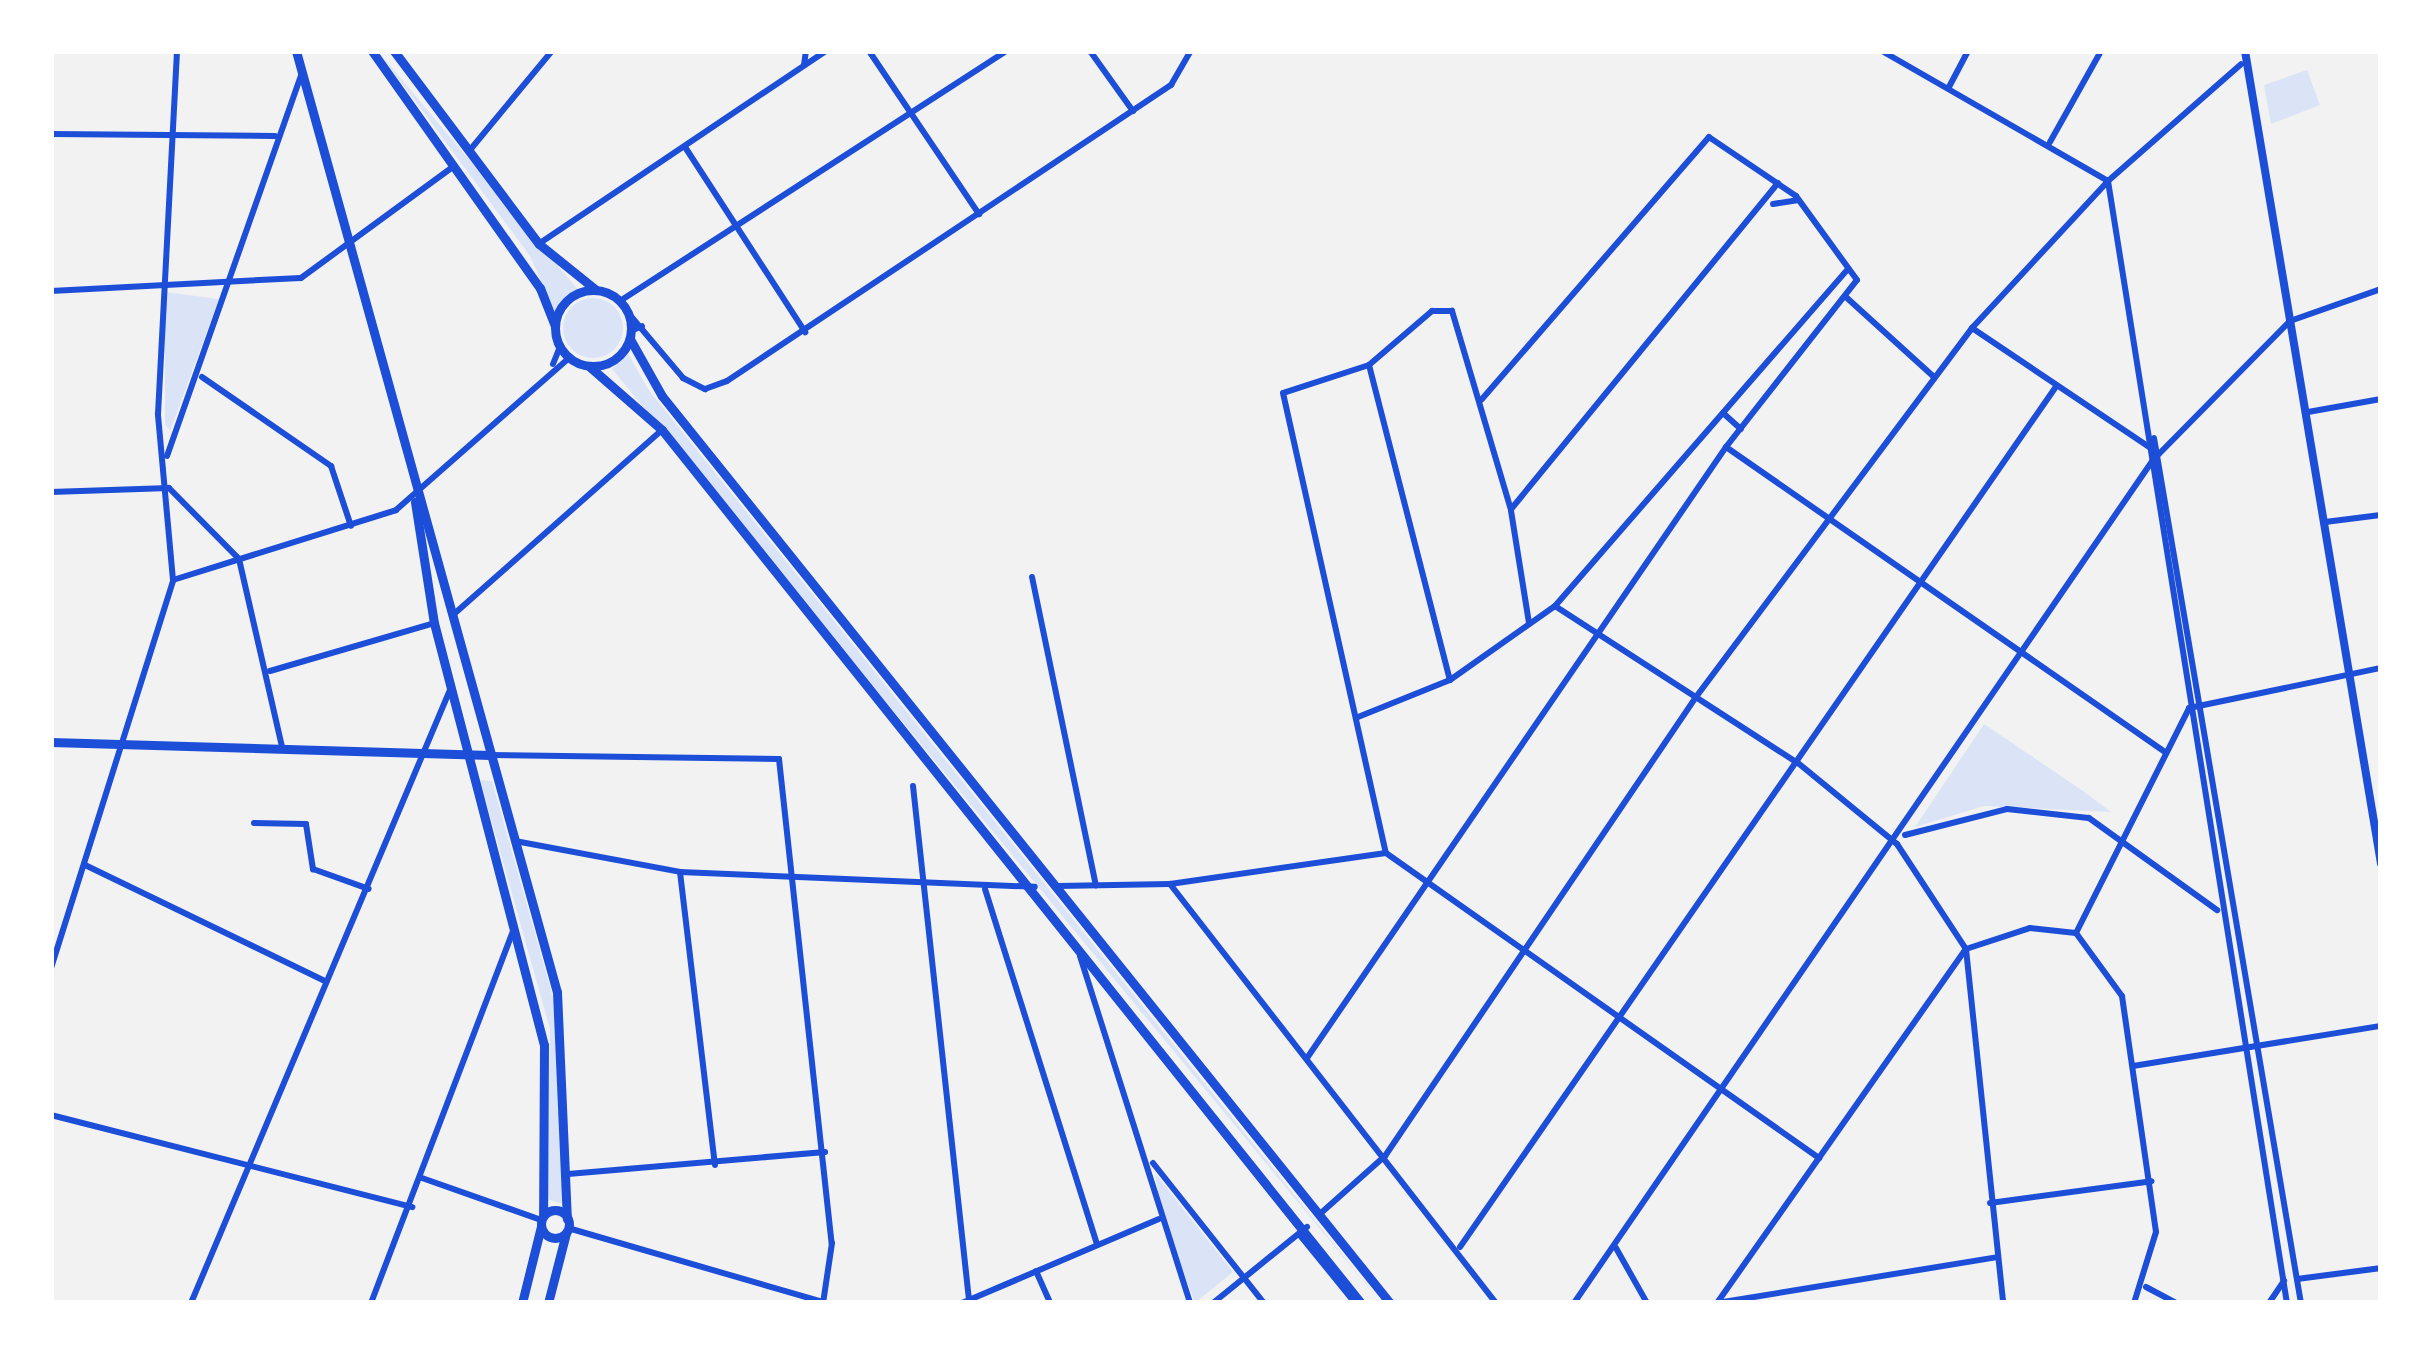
<!DOCTYPE html>
<html>
<head>
<meta charset="utf-8">
<style>
  body { margin:0 }
  #map { position:relative; width:2432px; height:1354px; overflow:hidden; background:#f2f2f2; font-family:"PT Sans Narrow",sans-serif }
  div>[style] { position:absolute }
  .green>* { inset:0; background:#dbe4f7 }
  .round { border-radius:50% }
  .minor>* { height:6px; margin:-3px; padding:0 3px; transform-origin:3px; border-radius:3px; background:#1d4ed8 }
  .tertiary>* { height:8px; margin:-4px; padding:0 4px; transform-origin:4px; border-radius:4px; background:#1d4ed8 }
  .primary>* { height:9px; margin:-4.5px; padding:0 4.5px; transform-origin:4.5px; border-radius:4.5px; background:#1d4ed8 }
  .primary>.ring { margin:-4.5px; padding:0; box-sizing:content-box; background:none; border:9px solid #1d4ed8; border-radius:50% }
  span { translate:-50% -50%; white-space:nowrap; text-align:center; line-height:1.15; -webkit-text-stroke:9px #fff; paint-order:stroke }
  .frame { position:absolute; inset:0; border:54px solid #fff; pointer-events:none }
</style>
</head>
<body>
<div id="map">
  <div class="green">
    <i style="clip-path:polygon(378px 51px,579px 291px,555px 313px,530px 256px)"></i>
    <i style="clip-path:polygon(2307px 70px,2320px 105px,2271px 124px,2264px 85px)"></i>
    <i style="clip-path:polygon(165px 292px,219px 299px,170px 431px,165px 424px)"></i>
    <i class="round" style="left:563px;top:298px;width:60px;height:60px"></i>
    <i style="clip-path:polygon(628px 353px,648px 389px,1381px 1303px,612px 369px)"></i>
    <i style="clip-path:polygon(1984px 724px,2083px 791px,2111px 812px,1984px 806px,1915px 827px)"></i>
    <i style="clip-path:polygon(480px 780px,492px 781px,557px 1012px,566px 1205px,547px 1199px,550px 1029px)"></i>
    <i style="clip-path:polygon(1155px 1173px,1233px 1272px,1195px 1303px,1161px 1212px)"></i>
  </div>
  <div class="minor">
    <i style="left:869px;top:51px;width:197px;rotate:56deg"></i>
    <i style="left:1090px;top:51px;width:74px;rotate:54.4deg"></i>
    <i style="left:1882px;top:51px;width:261px;rotate:29.9deg"></i>
    <i style="left:804px;top:65px;width:14px;rotate:-82deg"></i>
    <i style="left:1949px;top:87px;width:41px;rotate:-62.2deg"></i>
    <i style="left:51px;top:134px;width:224px;rotate:0.5deg"></i>
    <i style="left:2050px;top:142px;width:104px;rotate:-60.7deg"></i>
    <i style="left:685px;top:147px;width:221px;rotate:57deg"></i>
    <i style="left:470px;top:150px;width:129px;rotate:-50.4deg"></i>
    <i style="left:2108px;top:181px;width:1136px;rotate:80.94deg"></i>
    <i style="left:1773px;top:204px;width:26px;rotate:-9deg"></i>
    <i style="left:540px;top:243px;width:344px;rotate:-33.9deg"></i>
    <i style="left:51px;top:291px;width:250px;rotate:-3deg"></i>
    <i style="left:301px;top:278px;width:185px;rotate:-36.2deg"></i>
    <i style="left:1847px;top:298px;width:116px;rotate:42.2deg"></i>
    <i style="left:620px;top:301px;width:461px;rotate:-32.9deg"></i>
    <i style="left:629px;top:314px;width:84px;rotate:49.8deg"></i>
    <i style="left:683px;top:378px;width:25px;rotate:27deg"></i>
    <i style="left:705px;top:389px;width:23px;rotate:-20deg"></i>
    <i style="left:727px;top:381px;width:534px;rotate:-33.69deg"></i>
    <i style="left:1171px;top:85px;width:39px;rotate:-60deg"></i>
    <i style="left:1972px;top:328px;width:217px;rotate:33.9deg"></i>
    <i style="left:631px;top:331px;width:12px;rotate:-24deg"></i>
    <i style="left:553px;top:364px;width:18px;rotate:-68deg"></i>
    <i style="left:1369px;top:365px;width:325px;rotate:75.6deg"></i>
    <i style="left:202px;top:377px;width:157px;rotate:34.6deg"></i>
    <i style="left:331px;top:466px;width:63px;rotate:71.6deg"></i>
    <i style="left:2308px;top:412px;width:74px;rotate:-10.1deg"></i>
    <i style="left:1723px;top:413px;width:24px;rotate:42deg"></i>
    <i style="left:2154px;top:438px;width:877px;rotate:80.36deg"></i>
    <i style="left:1726px;top:447px;width:535px;rotate:34.79deg"></i>
    <i style="left:167px;top:456px;width:404px;rotate:-70.6deg"></i>
    <i style="left:51px;top:492px;width:118px;rotate:-1.9deg"></i>
    <i style="left:169px;top:488px;width:100px;rotate:45.4deg"></i>
    <i style="left:239px;top:559px;width:192px;rotate:77.1deg"></i>
    <i style="left:1512px;top:508px;width:420px;rotate:-50.7deg"></i>
    <i style="left:2325px;top:522px;width:56px;rotate:-7.1deg"></i>
    <i style="left:1032px;top:577px;width:315px;rotate:78.3deg"></i>
    <i style="left:173px;top:580px;width:234px;rotate:-17.4deg"></i>
    <i style="left:396px;top:510px;width:230px;rotate:-41.3deg"></i>
    <i style="left:1555px;top:606px;width:289px;rotate:32.9deg"></i>
    <i style="left:1798px;top:763px;width:128px;rotate:39.3deg"></i>
    <i style="left:1897px;top:844px;width:126px;rotate:56.7deg"></i>
    <i style="left:1966px;top:949px;width:356px;rotate:84deg"></i>
    <i style="left:454px;top:614px;width:278px;rotate:-41.5deg"></i>
    <i style="left:1529px;top:623px;width:114px;rotate:-99.1deg"></i>
    <i style="left:1511px;top:510px;width:208px;rotate:-106.5deg"></i>
    <i style="left:1452px;top:311px;width:20px;rotate:180deg"></i>
    <i style="left:1432px;top:311px;width:83px;rotate:139.4deg"></i>
    <i style="left:1369px;top:365px;width:90px;rotate:162deg"></i>
    <i style="left:1283px;top:393px;width:471px;rotate:77.4deg"></i>
    <i style="left:1386px;top:853px;width:530px;rotate:35.16deg"></i>
    <i style="left:270px;top:671px;width:171px;rotate:-16.3deg"></i>
    <i style="left:1358px;top:717px;width:99px;rotate:-21.9deg"></i>
    <i style="left:1450px;top:680px;width:128px;rotate:-35.2deg"></i>
    <i style="left:1555px;top:606px;width:447px;rotate:-49deg"></i>
    <i style="left:490px;top:755px;width:289px;rotate:0.8deg"></i>
    <i style="left:779px;top:759px;width:487px;rotate:83.8deg"></i>
    <i style="left:832px;top:1243px;width:61px;rotate:98.5deg"></i>
    <i style="left:913px;top:786px;width:517px;rotate:83.78deg"></i>
    <i style="left:254px;top:823px;width:52px;rotate:1.1deg"></i>
    <i style="left:306px;top:824px;width:46px;rotate:81.2deg"></i>
    <i style="left:313px;top:869px;width:59px;rotate:19.7deg"></i>
    <i style="left:1905px;top:835px;width:105px;rotate:-14.3deg"></i>
    <i style="left:2007px;top:809px;width:82px;rotate:6.3deg"></i>
    <i style="left:2089px;top:818px;width:158px;rotate:35.7deg"></i>
    <i style="left:515px;top:841px;width:168px;rotate:10.6deg"></i>
    <i style="left:680px;top:872px;width:355px;rotate:2.4deg"></i>
    <i style="left:85px;top:865px;width:267px;rotate:25.8deg"></i>
    <i style="left:680px;top:872px;width:295px;rotate:83.2deg"></i>
    <i style="left:1170px;top:884px;width:531px;rotate:52.12deg"></i>
    <i style="left:1058px;top:886px;width:112px;rotate:-1deg"></i>
    <i style="left:1170px;top:884px;width:218px;rotate:-8.2deg"></i>
    <i style="left:985px;top:889px;width:373px;rotate:72.5deg"></i>
    <i style="left:2076px;top:933px;width:252px;rotate:-63.3deg"></i>
    <i style="left:2189px;top:708px;width:196px;rotate:-11.8deg"></i>
    <i style="left:1080px;top:956px;width:364px;rotate:72.4deg"></i>
    <i style="left:51px;top:968px;width:407px;rotate:-72.5deg"></i>
    <i style="left:173px;top:580px;width:167px;rotate:-95.2deg"></i>
    <i style="left:158px;top:414px;width:363px;rotate:-87deg"></i>
    <i style="left:1307px;top:1058px;width:741px;rotate:-55.56deg"></i>
    <i style="left:1726px;top:447px;width:212px;rotate:-51.9deg"></i>
    <i style="left:1857px;top:280px;width:104px;rotate:-126deg"></i>
    <i style="left:1796px;top:196px;width:105px;rotate:-145.9deg"></i>
    <i style="left:1709px;top:137px;width:347px;rotate:130.9deg"></i>
    <i style="left:2133px;top:1066px;width:251px;rotate:-9.2deg"></i>
    <i style="left:51px;top:1115px;width:373px;rotate:14.3deg"></i>
    <i style="left:1153px;top:1163px;width:179px;rotate:51.6deg"></i>
    <i style="left:568px;top:1174px;width:258px;rotate:-4.9deg"></i>
    <i style="left:422px;top:1178px;width:126px;rotate:19.4deg"></i>
    <i style="left:1990px;top:1203px;width:163px;rotate:-7.7deg"></i>
    <i style="left:1321px;top:1213px;width:86px;rotate:-41.7deg"></i>
    <i style="left:1385px;top:1156px;width:554px;rotate:-55.88deg"></i>
    <i style="left:1696px;top:697px;width:461px;rotate:-53.2deg"></i>
    <i style="left:1972px;top:328px;width:200px;rotate:-47.2deg"></i>
    <i style="left:2108px;top:181px;width:177px;rotate:-41.3deg"></i>
    <i style="left:568px;top:1228px;width:266px;rotate:16.2deg"></i>
    <i style="left:1299px;top:1234px;width:89px;rotate:50.9deg"></i>
    <i style="left:1460px;top:1247px;width:1045px;rotate:-55.29deg"></i>
    <i style="left:1616px;top:1248px;width:63px;rotate:60.6deg"></i>
    <i style="left:1036px;top:1271px;width:35px;rotate:66deg"></i>
    <i style="left:2297px;top:1279px;width:85px;rotate:-7.5deg"></i>
    <i style="left:2146px;top:1287px;width:34px;rotate:28deg"></i>
    <i style="left:191px;top:1303px;width:665px;rotate:-67.1deg"></i>
    <i style="left:371px;top:1303px;width:400px;rotate:-69.1deg"></i>
    <i style="left:962px;top:1303px;width:214px;rotate:-23.1deg"></i>
    <i style="left:1213px;top:1303px;width:121px;rotate:-39deg"></i>
    <i style="left:1574px;top:1303px;width:1023px;rotate:-55.52deg"></i>
    <i style="left:2153px;top:460px;width:195px;rotate:-45.4deg"></i>
    <i style="left:2290px;top:321px;width:96px;rotate:-19.4deg"></i>
    <i style="left:1717px;top:1303px;width:433px;rotate:-54.9deg"></i>
    <i style="left:1966px;top:949px;width:67px;rotate:-18.2deg"></i>
    <i style="left:2030px;top:928px;width:46px;rotate:6.2deg"></i>
    <i style="left:2076px;top:933px;width:78px;rotate:53.9deg"></i>
    <i style="left:2122px;top:996px;width:238px;rotate:81.8deg"></i>
    <i style="left:2156px;top:1232px;width:74px;rotate:107.2deg"></i>
    <i style="left:1717px;top:1303px;width:284px;rotate:-9.3deg"></i>
    <i style="left:2269px;top:1303px;width:27px;rotate:-56deg"></i>
  </div>
  <div class="tertiary">
    <i style="left:2245px;top:51px;width:824px;rotate:80.5deg"></i>
  </div>
  <div class="primary">
    <i style="left:296px;top:51px;width:977px;rotate:74.5deg"></i>
    <i style="left:557px;top:992px;width:227px;rotate:87.5deg"></i>
    <i style="left:372px;top:51px;width:291px;rotate:54.7deg"></i>
    <i style="left:540px;top:288px;width:41px;rotate:68.5deg"></i>
    <i style="left:394px;top:51px;width:241px;rotate:53.1deg"></i>
    <i style="left:539px;top:244px;width:73px;rotate:38.9deg"></i>
    <i class="ring" style="left:555px;top:290px;width:67px;height:67px"></i>
    <i style="left:630px;top:339px;width:65px;rotate:60.7deg"></i>
    <i style="left:662px;top:396px;width:1163px;rotate:51.25deg"></i>
    <i style="left:590px;top:367px;width:96px;rotate:41.2deg"></i>
    <i style="left:662px;top:430px;width:1118px;rotate:51.32deg"></i>
    <i style="left:415px;top:502px;width:122px;rotate:81.1deg"></i>
    <i style="left:434px;top:623px;width:436px;rotate:75.4deg"></i>
    <i style="left:544px;top:1045px;width:171px;rotate:90.3deg"></i>
    <i style="left:51px;top:742px;width:439px;rotate:1.7deg"></i>
    <i class="ring" style="left:541px;top:1210px;width:19px;height:19px"></i>
    <i style="left:522px;top:1303px;width:79px;rotate:-76.1deg"></i>
    <i style="left:548px;top:1303px;width:72px;rotate:-75.6deg"></i>
  </div>
  <div class="frame"></div>
</div>
</body>
</html>
